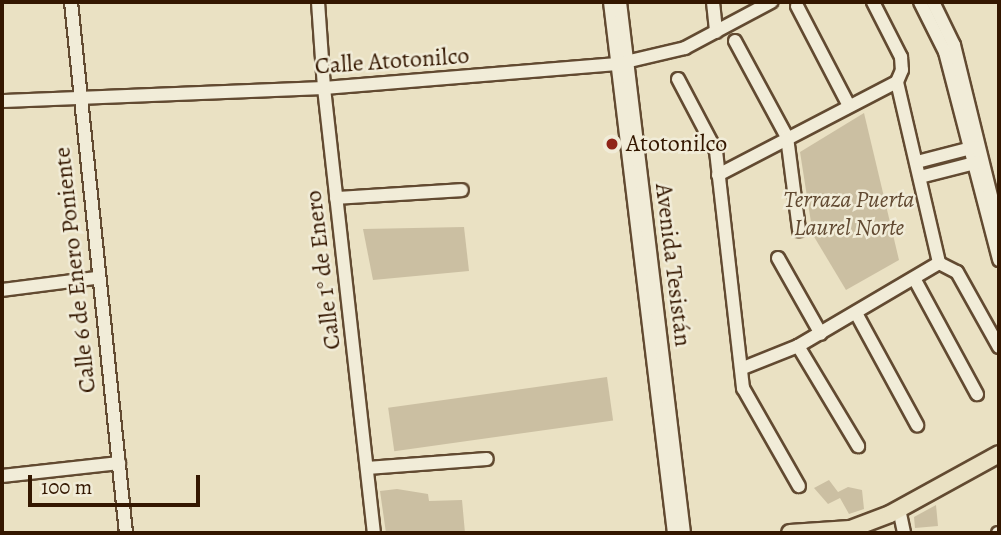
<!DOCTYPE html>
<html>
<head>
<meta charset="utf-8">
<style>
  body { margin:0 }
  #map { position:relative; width:1001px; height:535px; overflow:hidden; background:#eae1c3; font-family:Alegreya,serif }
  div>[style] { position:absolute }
  .green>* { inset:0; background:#cbbfa2; transform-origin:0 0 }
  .roads { filter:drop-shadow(2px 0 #624a31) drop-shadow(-2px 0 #624a31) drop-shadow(0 2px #624a31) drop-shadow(0 -2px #624a31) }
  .minor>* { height:12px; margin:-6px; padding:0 6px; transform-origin:6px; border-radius:6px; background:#f1ecd8 }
  .major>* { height:16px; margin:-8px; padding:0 8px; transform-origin:8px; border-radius:8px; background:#eae1c3 }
  .dots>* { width:19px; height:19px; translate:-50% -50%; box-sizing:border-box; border:4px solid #f1ecd8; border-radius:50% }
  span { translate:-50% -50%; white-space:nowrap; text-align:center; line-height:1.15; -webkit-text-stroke:5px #f1ecd8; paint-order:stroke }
  .street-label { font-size:24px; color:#341700 }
  .poi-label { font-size:24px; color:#341700 }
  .left { translate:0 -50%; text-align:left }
  .park-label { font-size:24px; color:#614931; font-style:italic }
  .frame { position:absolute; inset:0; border:4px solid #341700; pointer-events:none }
  .scale { position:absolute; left:28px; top:475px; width:172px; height:32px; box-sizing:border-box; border:4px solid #341700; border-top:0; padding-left:9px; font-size:21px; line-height:24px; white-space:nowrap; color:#341700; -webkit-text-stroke:5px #f1ecd8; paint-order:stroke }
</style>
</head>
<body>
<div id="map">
  <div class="green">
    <i style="clip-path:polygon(864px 113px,899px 260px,846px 290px,813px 235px,800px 152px)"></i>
    <i style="clip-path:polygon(464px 227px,469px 271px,373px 280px,363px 229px)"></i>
    <i style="left:607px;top:377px;width:44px;height:221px;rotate:82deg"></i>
    <i style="clip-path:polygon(829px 480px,838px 492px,848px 487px,862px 490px,864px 509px,849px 514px,840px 498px,828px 504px,814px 488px)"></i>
    <i style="clip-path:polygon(397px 489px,428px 494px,429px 501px,462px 500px,465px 533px,386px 533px,380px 491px)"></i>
    <i style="clip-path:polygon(936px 505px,938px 526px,915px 528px,914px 517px)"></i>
  </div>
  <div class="roads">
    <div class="minor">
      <i style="left:71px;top:2px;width:534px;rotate:84.09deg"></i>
      <i style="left:318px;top:2px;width:86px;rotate:86deg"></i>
      <i style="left:324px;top:88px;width:448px;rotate:83.6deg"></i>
      <i style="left:610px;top:2px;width:535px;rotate:83.13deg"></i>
      <i style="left:620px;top:2px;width:535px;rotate:83.13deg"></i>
      <i style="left:713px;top:2px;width:30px;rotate:84deg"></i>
      <i style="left:873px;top:2px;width:62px;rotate:63deg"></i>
      <i style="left:901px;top:57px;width:13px;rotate:86deg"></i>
      <i style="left:902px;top:70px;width:13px;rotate:113deg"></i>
      <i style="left:920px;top:2px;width:56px;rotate:63.4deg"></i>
      <i style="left:945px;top:52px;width:215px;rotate:75.4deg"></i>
      <i style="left:933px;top:2px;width:48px;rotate:64deg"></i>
      <i style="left:954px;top:45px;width:188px;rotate:76.2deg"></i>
      <i style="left:797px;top:6px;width:110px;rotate:62.5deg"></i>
      <i style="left:735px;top:41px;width:109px;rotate:61.6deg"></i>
      <i style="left:787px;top:137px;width:94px;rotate:82.6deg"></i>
      <i style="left:678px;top:79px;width:81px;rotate:62.2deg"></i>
      <i style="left:716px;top:151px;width:239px;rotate:83.5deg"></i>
      <i style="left:743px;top:388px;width:113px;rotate:60.3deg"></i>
      <i style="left:897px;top:82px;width:186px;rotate:76.9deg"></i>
      <i style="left:2px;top:101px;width:322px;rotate:-2.3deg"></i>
      <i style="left:324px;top:88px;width:294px;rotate:-4.7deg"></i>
      <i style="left:617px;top:64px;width:70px;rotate:-13.2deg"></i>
      <i style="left:685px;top:48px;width:98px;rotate:-28.1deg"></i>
      <i style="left:917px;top:162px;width:60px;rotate:-14.5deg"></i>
      <i style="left:718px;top:175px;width:202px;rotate:-27.5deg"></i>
      <i style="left:920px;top:177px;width:61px;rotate:-14.3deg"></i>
      <i style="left:336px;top:198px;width:126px;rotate:-3.6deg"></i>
      <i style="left:778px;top:258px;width:87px;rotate:60.5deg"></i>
      <i style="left:939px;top:263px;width:20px;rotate:27deg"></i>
      <i style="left:957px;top:272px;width:86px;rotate:60.8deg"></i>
      <i style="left:915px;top:280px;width:130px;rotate:61.5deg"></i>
      <i style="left:2px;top:290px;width:95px;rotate:-7.3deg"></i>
      <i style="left:856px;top:313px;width:128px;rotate:61.4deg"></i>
      <i style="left:798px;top:346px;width:117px;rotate:59deg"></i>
      <i style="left:743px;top:368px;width:59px;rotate:-21.8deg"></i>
      <i style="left:798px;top:346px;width:164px;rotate:-30.5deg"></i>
      <i style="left:367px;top:468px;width:120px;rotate:-4.3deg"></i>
      <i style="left:2px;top:476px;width:118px;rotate:-6.3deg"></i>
      <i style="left:899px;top:509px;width:25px;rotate:78deg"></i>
      <i style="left:998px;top:533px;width:1px"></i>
    </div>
    <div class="major">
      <i style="left:790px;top:533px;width:60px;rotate:-3.8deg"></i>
      <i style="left:840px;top:533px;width:53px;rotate:-20.8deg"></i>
      <i style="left:890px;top:514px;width:124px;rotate:-28.8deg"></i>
    </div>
  </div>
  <div class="dots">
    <i style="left:612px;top:144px;background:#8f2418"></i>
  </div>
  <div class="street-label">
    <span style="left:392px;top:61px;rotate:-4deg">Calle Atotonilco</span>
    <span style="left:673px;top:265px;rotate:83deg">Avenida Tesistán</span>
    <span style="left:75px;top:270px;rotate:-96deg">Calle 6 de Enero Poniente</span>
    <span style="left:323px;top:270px;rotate:-97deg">Calle 1° de Enero</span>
  </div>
  <div class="poi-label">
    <span class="left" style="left:626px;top:144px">Atotonilco</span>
  </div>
  <div class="park-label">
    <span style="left:849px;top:214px">Terraza Puerta<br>Laurel Norte</span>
  </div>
  <div class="frame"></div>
  <div class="scale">100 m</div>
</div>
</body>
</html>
